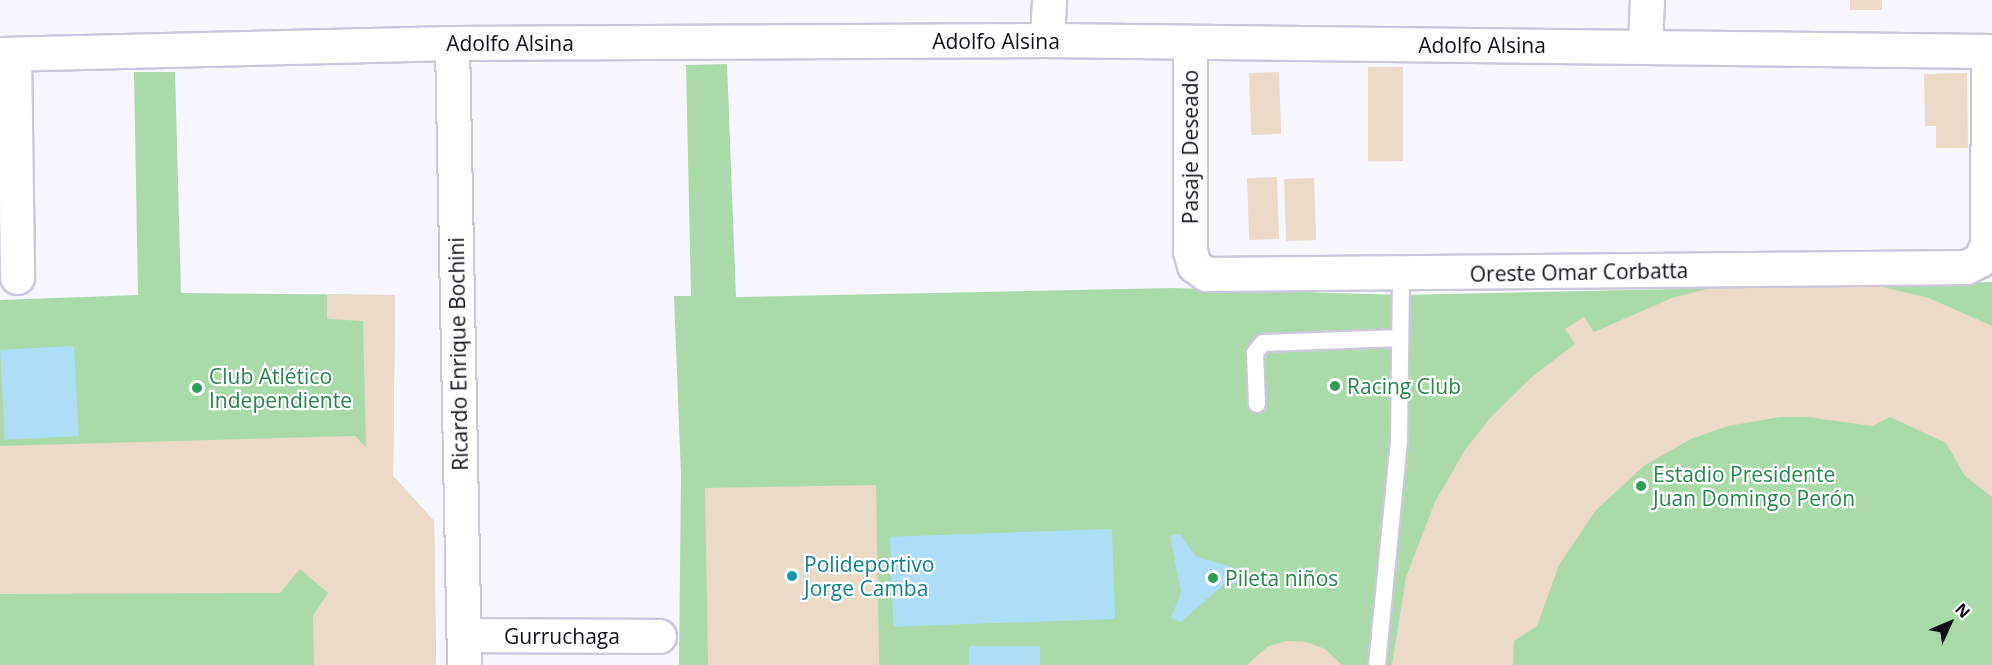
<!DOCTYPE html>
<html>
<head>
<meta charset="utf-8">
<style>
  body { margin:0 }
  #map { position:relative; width:1992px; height:665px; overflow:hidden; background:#f7f5fe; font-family:"Open Sans",sans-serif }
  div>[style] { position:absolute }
  .green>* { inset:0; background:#abdaaa }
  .water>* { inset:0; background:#adddf7; transform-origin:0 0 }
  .building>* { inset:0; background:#ecdac9; transform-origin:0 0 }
  .roads { filter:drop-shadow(2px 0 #ccc7dd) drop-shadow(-2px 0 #ccc7dd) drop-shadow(0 2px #ccc7dd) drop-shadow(0 -2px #ccc7dd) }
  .service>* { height:16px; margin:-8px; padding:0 8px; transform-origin:8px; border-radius:8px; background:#fff }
  .minor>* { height:33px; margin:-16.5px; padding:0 16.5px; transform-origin:16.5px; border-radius:16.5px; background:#fff }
  .dots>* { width:16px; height:16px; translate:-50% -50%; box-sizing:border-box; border:3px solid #fff; border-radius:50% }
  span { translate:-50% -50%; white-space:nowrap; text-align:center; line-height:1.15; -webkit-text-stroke:4.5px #fff; paint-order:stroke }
  .street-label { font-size:21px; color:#121017 }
  .leisure-label { font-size:21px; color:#27864d }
  .left { translate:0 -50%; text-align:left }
  .culture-label { font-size:21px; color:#0d838f }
  .north { position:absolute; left:1920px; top:593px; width:60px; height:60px; -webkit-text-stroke:4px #fff; paint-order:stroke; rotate:46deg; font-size:16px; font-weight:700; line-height:24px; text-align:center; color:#121017 }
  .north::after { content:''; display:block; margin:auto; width:21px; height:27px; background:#121017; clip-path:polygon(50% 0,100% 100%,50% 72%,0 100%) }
</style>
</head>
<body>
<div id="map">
  <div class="green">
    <i style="clip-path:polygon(727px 64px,736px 297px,1171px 288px,1401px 295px,1992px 282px,1992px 665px,679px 665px,681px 476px,674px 296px,691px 296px,686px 65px)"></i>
    <i style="clip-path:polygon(134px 72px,175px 72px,181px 293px,395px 295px,393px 476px,434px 521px,436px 665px,0 665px,0 300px,138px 295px)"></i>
  </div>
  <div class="water">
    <i style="left:74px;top:346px;width:90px;height:74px;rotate:87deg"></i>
    <i style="left:1112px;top:529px;width:90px;height:222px;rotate:88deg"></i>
    <i style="clip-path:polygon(1180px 534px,1195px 556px,1248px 572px,1247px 583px,1224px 584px,1181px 622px,1171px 618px,1181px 592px,1170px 536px)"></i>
    <i style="left:969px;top:646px;width:71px;height:19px"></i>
  </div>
  <div class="building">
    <i style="left:1850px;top:0;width:32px;height:10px"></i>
    <i style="left:1368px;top:67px;width:35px;height:94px"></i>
    <i style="left:1279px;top:72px;width:62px;height:30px;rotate:88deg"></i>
    <i style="clip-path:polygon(1967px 73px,1968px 148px,1936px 148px,1936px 126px,1925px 126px,1924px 74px)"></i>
    <i style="left:1277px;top:177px;width:62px;height:30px;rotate:88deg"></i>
    <i style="left:1314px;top:178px;width:62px;height:30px;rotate:88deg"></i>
    <i style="clip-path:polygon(1730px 283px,1870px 284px,1929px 298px,1992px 326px,1992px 497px,1965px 476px,1946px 443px,1890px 417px,1873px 426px,1807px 417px,1780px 417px,1728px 426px,1691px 439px,1645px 465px,1596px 510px,1559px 565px,1537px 626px,1514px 641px,1513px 665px,1392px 665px,1406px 577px,1435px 502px,1465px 450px,1490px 418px,1533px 376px,1575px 344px,1565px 329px,1584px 317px,1594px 332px,1672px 298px)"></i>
    <i style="clip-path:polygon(327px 295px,395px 295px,393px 476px,434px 521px,436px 665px,314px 665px,313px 616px,328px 593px,300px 569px,280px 593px,0 594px,0 446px,355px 436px,366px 447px,363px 321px,327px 319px)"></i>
    <i style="left:876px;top:485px;width:180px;height:171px;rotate:89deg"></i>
    <i style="clip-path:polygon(1286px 641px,1306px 642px,1325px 649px,1342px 665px,1247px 665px,1267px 647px)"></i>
  </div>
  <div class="roads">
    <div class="service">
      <i style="left:1257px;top:404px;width:51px;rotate:-92.2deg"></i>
      <i style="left:1255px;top:353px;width:13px;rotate:-51deg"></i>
      <i style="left:1263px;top:343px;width:137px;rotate:-2.1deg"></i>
      <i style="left:1377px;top:665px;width:225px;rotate:-84.4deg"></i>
      <i style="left:1399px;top:441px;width:167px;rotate:-89.3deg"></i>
    </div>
    <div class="minor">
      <i style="left:1047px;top:40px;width:40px;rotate:-87.1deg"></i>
      <i style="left:452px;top:43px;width:622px;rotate:88.89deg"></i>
      <i style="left:1190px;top:44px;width:207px;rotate:90deg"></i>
      <i style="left:1190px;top:251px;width:15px;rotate:74deg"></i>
      <i style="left:1194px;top:265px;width:15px;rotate:37deg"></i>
      <i style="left:1206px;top:274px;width:760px;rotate:-0.53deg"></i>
      <i style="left:1966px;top:267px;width:16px;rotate:-27deg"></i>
      <i style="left:1980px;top:260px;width:17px;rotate:-66deg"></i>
      <i style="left:1987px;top:244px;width:193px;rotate:-89.7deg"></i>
      <i style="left:1645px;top:45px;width:45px;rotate:-87.5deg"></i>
      <i style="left:0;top:54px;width:452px;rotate:-1.4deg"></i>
      <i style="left:452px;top:43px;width:595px;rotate:-0.29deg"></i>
      <i style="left:1047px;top:40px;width:945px;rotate:0.67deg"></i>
      <i style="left:14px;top:54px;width:223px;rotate:89.2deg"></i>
      <i style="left:464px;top:635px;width:195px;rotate:0.3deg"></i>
    </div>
  </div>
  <div class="dots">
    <i style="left:1335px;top:386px;background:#2e9e5b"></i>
    <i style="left:197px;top:388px;background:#2e9e5b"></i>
    <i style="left:1641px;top:486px;background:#2e9e5b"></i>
    <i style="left:792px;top:576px;background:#0f9aa8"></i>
    <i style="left:1213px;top:578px;background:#2e9e5b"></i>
  </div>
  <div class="street-label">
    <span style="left:996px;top:41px">Adolfo Alsina</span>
    <span style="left:510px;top:43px">Adolfo Alsina</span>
    <span style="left:1482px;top:45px">Adolfo Alsina</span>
    <span style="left:1190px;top:147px;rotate:-90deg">Pasaje Deseado</span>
    <span style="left:1579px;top:272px;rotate:-1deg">Oreste Omar Corbatta</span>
    <span style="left:458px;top:354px;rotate:-91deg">Ricardo Enrique Bochini</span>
    <span style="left:562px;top:636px">Gurruchaga</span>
  </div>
  <div class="leisure-label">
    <span class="left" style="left:209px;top:388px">Club Atlético<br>Independiente</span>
    <span class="left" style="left:1347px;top:386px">Racing Club</span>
    <span class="left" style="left:1653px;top:486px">Estadio Presidente<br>Juan Domingo Perón</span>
    <span class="left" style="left:1225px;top:578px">Pileta niños</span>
  </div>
  <div class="culture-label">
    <span class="left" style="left:804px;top:576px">Polideportivo<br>Jorge Camba</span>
  </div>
  <div class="north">N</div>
</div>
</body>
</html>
